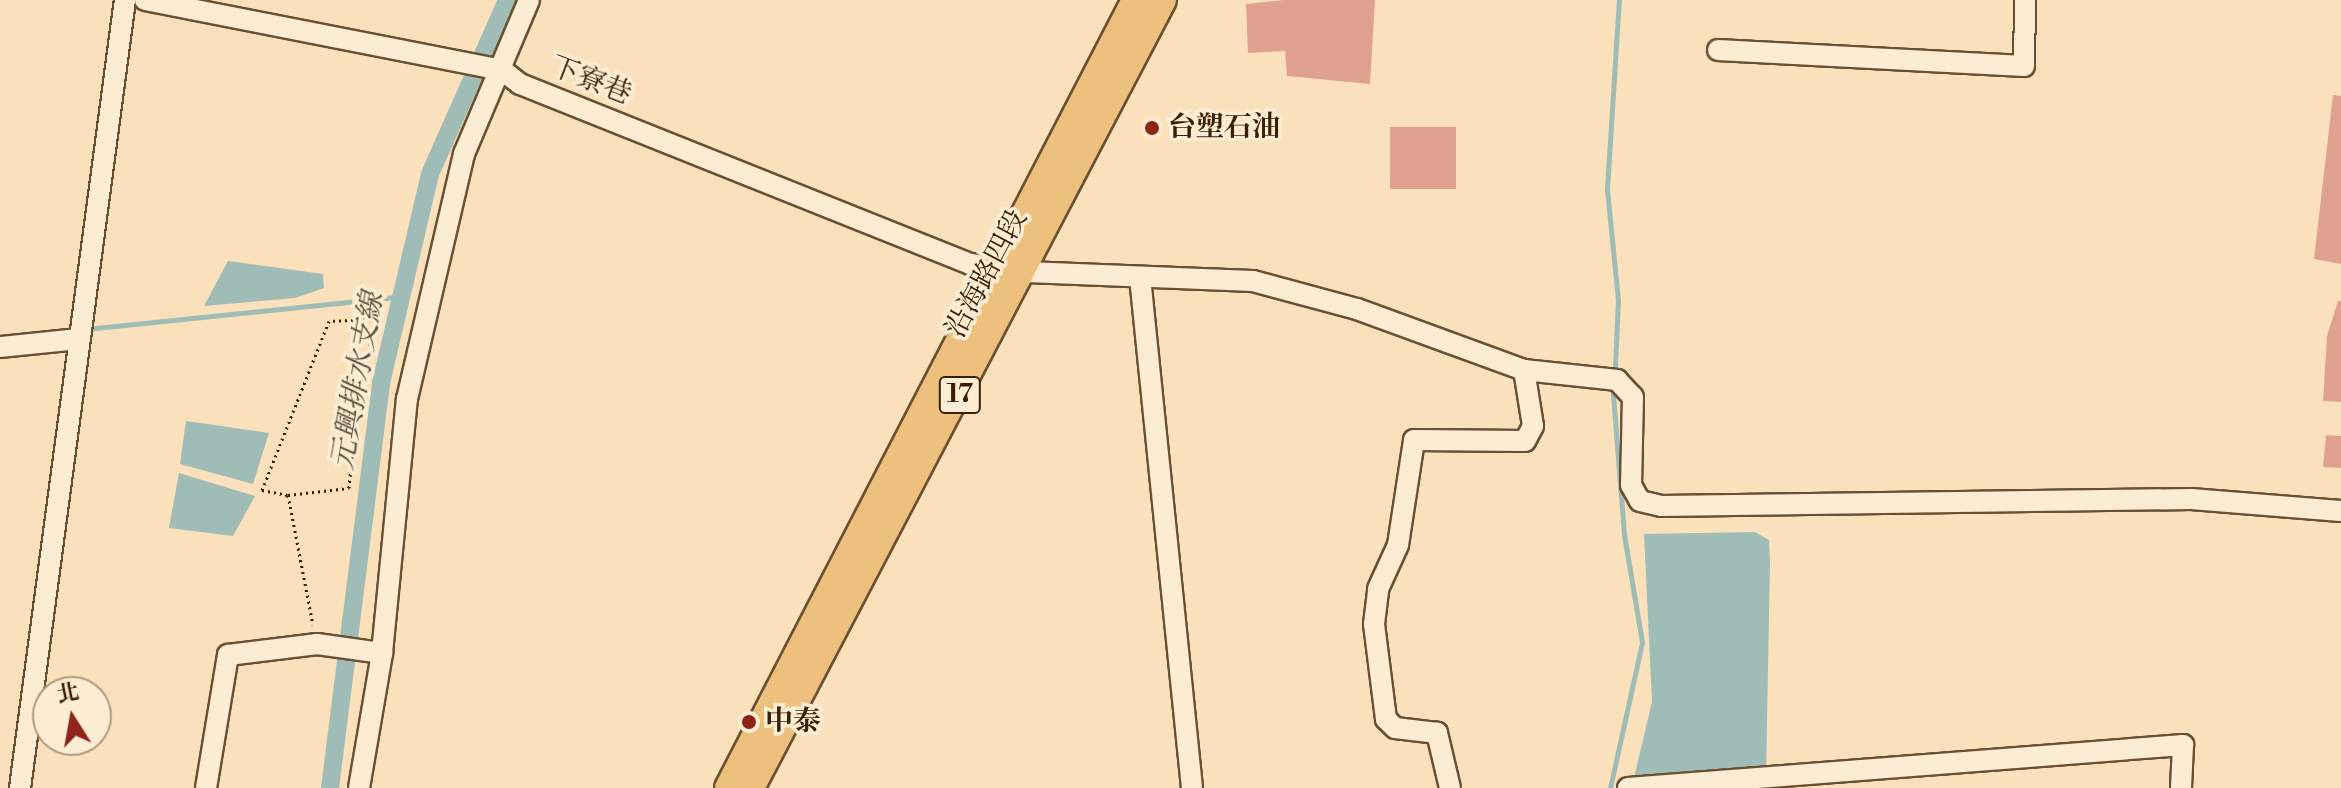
<!DOCTYPE html>
<html>
<head>
<meta charset="utf-8">
<style>
  body { margin:0 }
  #map { position:relative; width:2341px; height:788px; overflow:hidden; background:#fae1bb; font-family:"Libre Bodoni","Noto Serif TC",serif }
  div>[style] { position:absolute }
  .water>* { inset:0; background:#9fbcb6 }
  .stream>* { height:5px; margin:-2.5px; padding:0 2.5px; transform-origin:2.5px; border-radius:2.5px; background:#9fbcb6 }
  .canal>* { height:18px; margin:-9px; padding:0 9px; transform-origin:9px; border-radius:9px; background:#9fbcb6 }
  .building>* { inset:0; background:#e1a190; transform-origin:0 0 }
  .path>* { height:3px; margin-top:-1.5px; transform-origin:0; background:repeating-linear-gradient(90deg,#3a1f06 0 2px,transparent 0 6px) }
  .roads { filter:drop-shadow(2px 0 #6a5033) drop-shadow(-2px 0 #6a5033) drop-shadow(0 2px #6a5033) drop-shadow(0 -2px #6a5033) }
  .minor>* { height:20px; margin:-10px; padding:0 10px; transform-origin:10px; border-radius:10px; background:#fcecd3 }
  .major>* { height:26px; margin:-13px; padding:0 13px; transform-origin:13px; border-radius:13px; background:#edc07e }
  .dots>* { width:22px; height:22px; translate:-50% -50%; box-sizing:border-box; border:4px solid #fcecd3; border-radius:50% }
  span { translate:-50% -50%; white-space:nowrap; text-align:center; line-height:1.15; -webkit-text-stroke:7px #fcecd3; paint-order:stroke }
  .shield-label span { padding:2px 6px; background:#fcecd3; border:2px solid; border-radius:6px; -webkit-text-stroke-width:0 }
  .shield-label { font-size:26px; color:#3a1f06; font-weight:700 }
  .street-label { font-size:28px; color:#3a1f06 }
  .poi-label { font-size:28px; color:#3a1f06; font-weight:700 }
  .left { translate:0 -50%; text-align:left }
  .water-label { font-size:30px; color:#584e3b; font-style:italic }
  .north { position:absolute; left:32px; top:676px; width:80px; height:80px; box-sizing:border-box; background:#fcecd3; border:2px solid #ae9a81; border-radius:50%; rotate:349deg; font-size:22px; font-weight:700; line-height:32px; text-align:center; color:#3a1f06 }
  .north::after { content:''; display:block; margin:auto; width:28px; height:36px; background:#8f2418; clip-path:polygon(50% 0,100% 100%,50% 72%,0 100%) }
</style>
</head>
<body>
<div id="map">
  <div class="water">
    <i style="clip-path:polygon(228px 261px,323px 274px,324px 288px,295px 298px,204px 306px)"></i>
    <i style="clip-path:polygon(186px 421px,269px 433px,253px 484px,180px 464px)"></i>
    <i style="clip-path:polygon(179px 473px,255px 496px,233px 536px,169px 528px)"></i>
    <i style="clip-path:polygon(1755px 532px,1769px 540px,1770px 562px,1766px 776px,1633px 782px,1652px 702px,1644px 534px)"></i>
  </div>
  <div class="stream">
    <i style="left:86px;top:329px;width:319px;rotate:-5.9deg"></i>
    <i style="left:1615px;top:366px;width:66px;rotate:-87.4deg"></i>
    <i style="left:1618px;top:300px;width:112px;rotate:-95.7deg"></i>
    <i style="left:1607px;top:189px;width:189px;rotate:-86.4deg"></i>
    <i style="left:1610px;top:788px;width:149px;rotate:-77.6deg"></i>
    <i style="left:1642px;top:642px;width:109px;rotate:-99.5deg"></i>
    <i style="left:1624px;top:534px;width:141px;rotate:-94.5deg"></i>
  </div>
  <div class="canal">
    <i style="left:330px;top:788px;width:408px;rotate:-82.8deg"></i>
    <i style="left:381px;top:383px;width:215px;rotate:-76.8deg"></i>
    <i style="left:430px;top:174px;width:190px;rotate:-66.1deg"></i>
  </div>
  <div class="building">
    <i style="clip-path:polygon(1283px 0,1375px 0,1370px 84px,1287px 76px,1285px 51px,1248px 53px,1246px 4px)"></i>
    <i style="clip-path:polygon(2333px 95px,2341px 96px,2341px 264px,2314px 259px)"></i>
    <i style="left:1390px;top:127px;width:66px;height:62px"></i>
    <i style="clip-path:polygon(2338px 301px,2341px 301px,2341px 402px,2323px 401px,2327px 336px)"></i>
    <i style="clip-path:polygon(2326px 435px,2341px 436px,2341px 468px,2323px 467px)"></i>
  </div>
  <div class="path">
    <i style="left:288px;top:495px;width:61px;rotate:-6.5deg"></i>
    <i style="left:349px;top:488px;width:96px;rotate:-84.6deg"></i>
    <i style="left:358px;top:392px;width:75px;rotate:-75.4deg"></i>
    <i style="left:377px;top:319px;width:48px;rotate:177.6deg"></i>
    <i style="left:329px;top:321px;width:182px;rotate:111.6deg"></i>
    <i style="left:262px;top:490px;width:26px;rotate:11deg"></i>
    <i style="left:288px;top:495px;width:132px;rotate:79.1deg"></i>
  </div>
  <div class="roads">
    <div class="minor">
      <i style="left:145px;top:0;width:364px;rotate:11.1deg"></i>
      <i style="left:502px;top:70px;width:23px;rotate:38deg"></i>
      <i style="left:520px;top:84px;width:485px;rotate:21.8deg"></i>
      <i style="left:970px;top:264px;width:57px;rotate:8.1deg"></i>
      <i style="left:1026px;top:272px;width:227px;rotate:2.3deg"></i>
      <i style="left:1253px;top:281px;width:108px;rotate:15.1deg"></i>
      <i style="left:1357px;top:309px;width:178px;rotate:20.1deg"></i>
      <i style="left:1524px;top:370px;width:94px;rotate:6.1deg"></i>
      <i style="left:1617px;top:380px;width:23px;rotate:47deg"></i>
      <i style="left:1633px;top:397px;width:88px;rotate:91.3deg"></i>
      <i style="left:1631px;top:485px;width:18px;rotate:61deg"></i>
      <i style="left:1640px;top:501px;width:22px;rotate:13deg"></i>
      <i style="left:1661px;top:506px;width:530px;rotate:-0.76deg"></i>
      <i style="left:2191px;top:499px;width:150px;rotate:4.6deg"></i>
      <i style="left:1718px;top:50px;width:306px;rotate:3deg"></i>
      <i style="left:2024px;top:66px;width:66px;rotate:-89.1deg"></i>
      <i style="left:1140px;top:277px;width:514px;rotate:84.19deg"></i>
      <i style="left:0;top:347px;width:79px;rotate:-5.8deg"></i>
      <i style="left:20px;top:788px;width:795px;rotate:-82.41deg"></i>
      <i style="left:206px;top:788px;width:135px;rotate:-80.6deg"></i>
      <i style="left:228px;top:655px;width:90px;rotate:-7deg"></i>
      <i style="left:317px;top:644px;width:66px;rotate:7.9deg"></i>
      <i style="left:359px;top:788px;width:137px;rotate:-80.3deg"></i>
      <i style="left:382px;top:653px;width:255px;rotate:-84.4deg"></i>
      <i style="left:407px;top:399px;width:252px;rotate:-76.9deg"></i>
      <i style="left:464px;top:154px;width:167px;rotate:-67.1deg"></i>
      <i style="left:1450px;top:788px;width:57px;rotate:-103.3deg"></i>
      <i style="left:1437px;top:733px;width:42px;rotate:-173.2deg"></i>
      <i style="left:1395px;top:728px;width:13px;rotate:-135deg"></i>
      <i style="left:1386px;top:719px;width:96px;rotate:-97.2deg"></i>
      <i style="left:1374px;top:624px;width:35px;rotate:-83deg"></i>
      <i style="left:1378px;top:589px;width:48px;rotate:-65.6deg"></i>
      <i style="left:1398px;top:545px;width:106px;rotate:-81.3deg"></i>
      <i style="left:1414px;top:440px;width:111px;rotate:0.5deg"></i>
      <i style="left:1525px;top:441px;width:17px;rotate:-62deg"></i>
      <i style="left:1533px;top:426px;width:57px;rotate:-99.1deg"></i>
      <i style="left:1628px;top:788px;width:557px;rotate:-4.43deg"></i>
      <i style="left:2183px;top:745px;width:43px;rotate:92.7deg"></i>
    </div>
    <div class="major">
      <i style="left:728px;top:788px;width:887px;rotate:-62.68deg"></i>
      <i style="left:751px;top:788px;width:889px;rotate:-62.4deg"></i>
    </div>
  </div>
  <div class="dots">
    <i style="left:1152px;top:128px;background:#8f2418"></i>
    <i style="left:749px;top:722px;background:#8f2418"></i>
  </div>
  <div class="shield-label">
    <span style="left:960px;top:395px">17</span>
  </div>
  <div class="street-label">
    <span style="left:591px;top:81px;rotate:21deg">下寮巷</span>
    <span style="left:987px;top:274px;rotate:-62deg">沿海路四段</span>
  </div>
  <div class="poi-label">
    <span class="left" style="left:1168px;top:128px">台塑石油</span>
    <span class="left" style="left:765px;top:722px">中泰</span>
  </div>
  <div class="water-label">
    <span style="left:358px;top:381px;rotate:-80deg">元興排水支線</span>
  </div>
  <div class="north">北</div>
</div>
</body>
</html>
